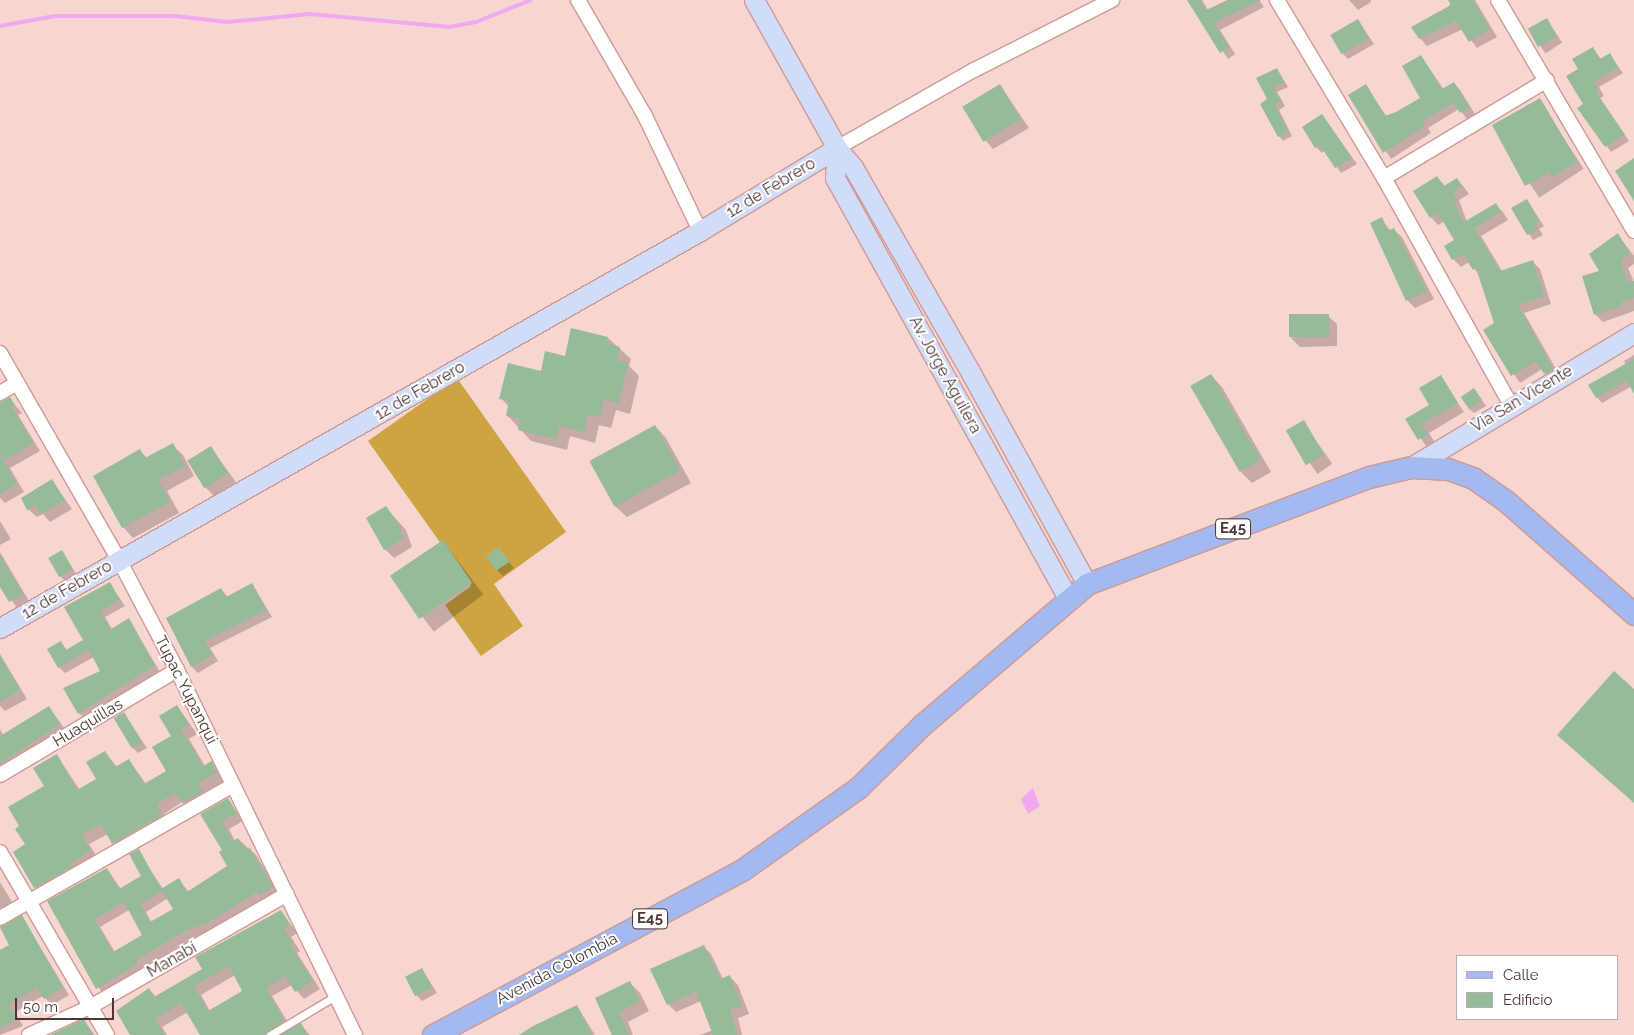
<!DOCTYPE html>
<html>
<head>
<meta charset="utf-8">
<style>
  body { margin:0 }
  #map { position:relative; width:1634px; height:1035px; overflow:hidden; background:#f7d5d1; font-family:Raleway,sans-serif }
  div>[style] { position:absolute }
  .forest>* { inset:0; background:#cda441 }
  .water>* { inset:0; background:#f0a9f1 }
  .shadow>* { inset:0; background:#0003; transform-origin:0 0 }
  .stream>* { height:4px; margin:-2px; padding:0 2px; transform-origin:2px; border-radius:2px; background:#f0a9f1 }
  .building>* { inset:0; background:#96bb98; transform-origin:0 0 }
  .roads { filter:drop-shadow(1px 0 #cf9a94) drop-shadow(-1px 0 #cf9a94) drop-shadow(0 1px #cf9a94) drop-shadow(0 -1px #cf9a94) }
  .lane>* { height:7px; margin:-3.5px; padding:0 3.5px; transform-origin:3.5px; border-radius:3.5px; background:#fff }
  .street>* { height:14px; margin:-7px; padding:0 7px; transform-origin:7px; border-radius:7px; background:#fff }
  .secondary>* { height:19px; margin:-9.5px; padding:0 9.5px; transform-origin:9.5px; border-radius:9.5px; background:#d1dcf8 }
  .primary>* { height:21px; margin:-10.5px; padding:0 10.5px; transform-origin:10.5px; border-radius:10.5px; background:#a3b9f0 }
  span { translate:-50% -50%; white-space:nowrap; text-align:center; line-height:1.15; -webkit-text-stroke:4px #fff; paint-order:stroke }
  .shield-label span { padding:1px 4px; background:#fff; border:1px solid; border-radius:4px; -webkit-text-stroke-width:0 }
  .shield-label { font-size:15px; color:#4d3634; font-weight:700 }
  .street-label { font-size:16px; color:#4d3634 }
  .legend { position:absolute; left:1456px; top:955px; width:162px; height:65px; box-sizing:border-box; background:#fff; border:1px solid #b8afae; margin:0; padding:6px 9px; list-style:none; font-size:15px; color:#4d3634 }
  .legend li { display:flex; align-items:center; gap:10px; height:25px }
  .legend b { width:25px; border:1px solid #b8afae }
  .scale { position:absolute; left:15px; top:998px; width:99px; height:22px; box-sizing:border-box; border:2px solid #4d3634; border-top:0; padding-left:6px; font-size:15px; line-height:18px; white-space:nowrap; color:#4d3634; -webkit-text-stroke:4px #fff; paint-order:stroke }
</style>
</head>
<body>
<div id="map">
  <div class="forest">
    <i style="clip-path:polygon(457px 378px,566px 532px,494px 584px,523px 626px,481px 656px,445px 605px,471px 586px,368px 441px)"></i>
  </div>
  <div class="water">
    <i style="clip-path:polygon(1033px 788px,1040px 806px,1028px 814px,1021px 799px)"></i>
  </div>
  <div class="shadow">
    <i style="clip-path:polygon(1189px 0,1202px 0,1208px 10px,1227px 0,1259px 0,1264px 7px,1220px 30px,1235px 54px,1228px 59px)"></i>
    <i style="clip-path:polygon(1349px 0,1371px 0,1371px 2px,1358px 10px)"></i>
    <i style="clip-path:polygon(1454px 0,1475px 0,1497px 37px,1477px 48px,1463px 29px,1427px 46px,1420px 38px)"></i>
    <i style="clip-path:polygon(1358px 20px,1374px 44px,1348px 59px,1342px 53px)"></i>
    <i style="left:1547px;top:20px;width:27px;height:20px;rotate:56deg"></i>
    <i style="clip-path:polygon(1592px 48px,1601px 59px,1609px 54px,1623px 73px,1599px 87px,1604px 96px,1600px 98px,1629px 141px,1611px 152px,1579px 108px,1584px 105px,1579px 69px)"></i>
    <i style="clip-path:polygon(1421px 56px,1444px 90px,1454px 83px,1460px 90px,1475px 114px,1467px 119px,1459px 109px,1428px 128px,1431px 133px,1391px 159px,1350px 96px,1366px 86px,1387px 117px,1397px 113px,1422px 98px)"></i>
    <i style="clip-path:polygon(1277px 69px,1288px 87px,1277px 92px,1285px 106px,1279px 110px,1292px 136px,1283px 141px,1279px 136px,1269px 100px)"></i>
    <i style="clip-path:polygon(1000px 85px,1029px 128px,993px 149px,985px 140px)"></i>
    <i style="left:1539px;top:100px;width:82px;height:53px;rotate:57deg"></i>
    <i style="clip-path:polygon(1322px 115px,1357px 164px,1341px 173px,1325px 150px,1322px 153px,1316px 147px)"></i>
    <i style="clip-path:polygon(1437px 177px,1445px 186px,1456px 179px,1464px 187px,1469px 194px,1459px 200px,1467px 222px,1496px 205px,1503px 212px,1508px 220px,1481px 236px,1502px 271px,1533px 262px,1540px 269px,1551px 304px,1524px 313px,1560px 376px,1552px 381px,1542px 369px,1520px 383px,1484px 330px,1495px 323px,1480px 276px,1469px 262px,1461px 267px,1453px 259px,1456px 240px,1445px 221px,1438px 225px,1431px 217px)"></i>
    <i style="clip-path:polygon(1527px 201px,1544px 226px,1539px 229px,1543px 235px,1533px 240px,1513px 209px)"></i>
    <i style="clip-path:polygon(1381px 219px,1391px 231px,1394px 230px,1402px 237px,1434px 299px,1415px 308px,1408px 301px,1371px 224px)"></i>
    <i style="clip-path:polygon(1618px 235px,1634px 256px,1634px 264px,1628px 268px,1634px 282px,1634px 311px,1603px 322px,1595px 314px,1601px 272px,1590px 254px)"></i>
    <i style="clip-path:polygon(1328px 316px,1337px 324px,1337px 346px,1300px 347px,1291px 338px)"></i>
    <i style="clip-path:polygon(608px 338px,631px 359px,629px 366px,639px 376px,630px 414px,616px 410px,611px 428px,599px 425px,595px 443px,570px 436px,567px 450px,531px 441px,507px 415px,509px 407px,501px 398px,566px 357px)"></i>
    <i style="clip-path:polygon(1634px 355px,1634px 388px,1632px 386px,1602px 403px,1597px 397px,1626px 365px,1624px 361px)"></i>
    <i style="clip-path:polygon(1211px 375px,1222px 387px,1271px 472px,1252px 483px,1240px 471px)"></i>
    <i style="clip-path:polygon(1440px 377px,1464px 412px,1429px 433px,1435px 443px,1427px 447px,1407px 420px,1431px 405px)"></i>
    <i style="clip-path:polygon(1474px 389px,1486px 406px,1474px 413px,1468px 408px)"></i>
    <i style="clip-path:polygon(10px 399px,22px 413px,18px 415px,40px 451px,10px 468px,24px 492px,5px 503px,0 498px,0 402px)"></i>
    <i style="left:1303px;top:422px;width:51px;height:18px;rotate:55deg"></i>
    <i style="clip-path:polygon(655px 426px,666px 438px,691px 483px,627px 517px,615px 506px,591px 460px)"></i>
    <i style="clip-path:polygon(172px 445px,183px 455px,194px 476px,167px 491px,179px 513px,133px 538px,123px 527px,140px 451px,147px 458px)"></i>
    <i style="clip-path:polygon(211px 448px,236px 482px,214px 496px,205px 487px)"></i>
    <i style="clip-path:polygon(52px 481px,72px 509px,50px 522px,43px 514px,37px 517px,28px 509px)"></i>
    <i style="clip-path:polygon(386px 508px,406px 530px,412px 547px,394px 558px,385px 549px)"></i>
    <i style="clip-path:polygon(0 521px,11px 539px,0 545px)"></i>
    <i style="left:443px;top:541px;width:67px;height:62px;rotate:53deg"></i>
    <i style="clip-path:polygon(498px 549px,514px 568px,503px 576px,497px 570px)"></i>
    <i style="clip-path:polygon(0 552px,29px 601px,17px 608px,0 584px)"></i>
    <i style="clip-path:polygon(62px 552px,77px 575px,66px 582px,60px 576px)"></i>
    <i style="clip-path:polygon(110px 584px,125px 606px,105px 617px,112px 629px,129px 620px,160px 672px,85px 719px,79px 713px,102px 671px,94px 657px,65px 673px,59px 667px,61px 643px,67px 650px,84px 640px)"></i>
    <i style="clip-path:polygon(252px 584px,272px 617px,210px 648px,218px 661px,198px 673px,192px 667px,221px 589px,228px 597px)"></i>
    <i style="clip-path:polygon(0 654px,27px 699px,5px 711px,0 706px)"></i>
    <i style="clip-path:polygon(177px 706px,197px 734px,189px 739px,205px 766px,211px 763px,225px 782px,192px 812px,182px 802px,164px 814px,170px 824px,122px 852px,108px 834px,89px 844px,99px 860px,44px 896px,35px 887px,26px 845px,57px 756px,80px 790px,98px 779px,105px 752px,117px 767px,129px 760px,146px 784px,168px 771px)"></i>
    <i style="clip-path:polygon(49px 707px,67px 732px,0 776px,0 729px,3px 735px)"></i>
    <i style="clip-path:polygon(124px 714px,147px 748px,138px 753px,133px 748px)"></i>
    <i style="clip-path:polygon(evenodd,228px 799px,243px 821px,229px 829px,235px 841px,238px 839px,257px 856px,279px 894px,267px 901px,265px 899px,214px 930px,193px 938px,142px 968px,144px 972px,104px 996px,48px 902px,107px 869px,121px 889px,143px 876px,138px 851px,163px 889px,179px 880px,189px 892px,229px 866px,224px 850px,202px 814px,228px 799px,168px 898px,174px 910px,152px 923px,146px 912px,168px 898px,228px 799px,129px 910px,144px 935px,115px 952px,100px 927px,129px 910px)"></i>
    <i style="clip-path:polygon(0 882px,18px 912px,0 922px)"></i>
    <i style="clip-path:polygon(evenodd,281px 911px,297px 933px,291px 937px,300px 951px,297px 953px,320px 989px,304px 999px,292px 985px,272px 996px,292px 1029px,300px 1024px,310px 1035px,201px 1035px,188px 1012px,162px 1027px,167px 1035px,132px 1035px,149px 989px,156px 997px,203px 969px,281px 911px,235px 975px,244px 991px,210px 1011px,201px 995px,235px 975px)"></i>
    <i style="clip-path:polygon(22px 917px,69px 995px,52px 1005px,43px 996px,15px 1012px,23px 1026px,0 1035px,0 952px,11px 946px,0 927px)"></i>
    <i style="clip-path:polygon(703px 946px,711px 954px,723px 979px,730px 977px,738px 985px,749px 1014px,738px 1018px,742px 1035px,700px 1035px,713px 1030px,701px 1001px,676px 1012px,668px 1004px)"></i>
    <i style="clip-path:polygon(422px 969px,437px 993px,422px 1001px,417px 996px)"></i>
    <i style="clip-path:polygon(630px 983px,640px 993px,649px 1011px,628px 1022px,633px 1035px,613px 1035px,597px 999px)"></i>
    <i style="clip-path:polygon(577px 1006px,595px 1035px,521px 1035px)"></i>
    <i style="clip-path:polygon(84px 1021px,95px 1035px,55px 1035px)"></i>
  </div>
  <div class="stream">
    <i style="left:0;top:26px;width:56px;rotate:-10.3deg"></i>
    <i style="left:55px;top:16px;width:120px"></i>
    <i style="left:175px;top:16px;width:52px;rotate:6.6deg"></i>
    <i style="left:227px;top:22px;width:83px;rotate:-5.5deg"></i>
    <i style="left:310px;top:14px;width:141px;rotate:5.3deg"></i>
    <i style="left:450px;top:27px;width:26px;rotate:-11deg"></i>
    <i style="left:476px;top:22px;width:59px;rotate:-21.8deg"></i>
  </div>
  <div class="building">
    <i style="clip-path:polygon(1187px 0,1200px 0,1206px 10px,1228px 0,1261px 0,1214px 22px,1229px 47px,1220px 53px)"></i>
    <i style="clip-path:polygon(1448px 0,1473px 0,1490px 29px,1469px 42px,1456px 21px,1419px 39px,1411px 27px,1451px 5px)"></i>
    <i style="left:1547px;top:18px;width:21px;height:22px;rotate:61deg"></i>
    <i style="left:1358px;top:19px;width:22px;height:32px;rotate:60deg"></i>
    <i style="clip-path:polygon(1593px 47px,1600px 59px,1610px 53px,1618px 67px,1594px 81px,1599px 90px,1596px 92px,1625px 135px,1605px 147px,1577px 108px,1583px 104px,1566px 76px,1578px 69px,1572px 59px)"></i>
    <i style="clip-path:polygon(1421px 55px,1442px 89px,1454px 82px,1469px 107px,1460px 113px,1454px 103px,1422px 121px,1425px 126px,1383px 153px,1348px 95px,1366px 84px,1385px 116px,1396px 112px,1420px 98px,1402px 66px)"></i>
    <i style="clip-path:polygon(1277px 68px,1284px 82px,1273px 87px,1281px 101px,1275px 105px,1288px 131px,1278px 137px,1260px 104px,1267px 99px,1256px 78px)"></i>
    <i style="left:1000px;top:84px;width:41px;height:44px;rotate:59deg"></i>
    <i style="clip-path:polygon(1540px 98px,1578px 162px,1552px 177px,1550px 172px,1525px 186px,1492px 125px)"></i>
    <i style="clip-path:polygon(1322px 114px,1352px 158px,1335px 168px,1320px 145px,1315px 148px,1302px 127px)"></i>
    <i style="clip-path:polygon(1634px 158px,1634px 201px,1615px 171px)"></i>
    <i style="clip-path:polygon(1437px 176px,1444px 186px,1457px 178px,1462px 186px,1453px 192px,1458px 201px,1454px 203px,1464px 222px,1496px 203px,1501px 212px,1474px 228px,1500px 271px,1533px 260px,1544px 297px,1518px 305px,1553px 369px,1544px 374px,1536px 361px,1511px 376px,1483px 330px,1494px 323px,1476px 268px,1473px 270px,1463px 254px,1452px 260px,1444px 246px,1454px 240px,1438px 213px,1430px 218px,1413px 191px)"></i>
    <i style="clip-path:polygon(1527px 199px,1540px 221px,1535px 223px,1538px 229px,1527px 235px,1511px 208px)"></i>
    <i style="clip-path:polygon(1382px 217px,1388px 231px,1394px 228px,1427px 291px,1406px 301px,1370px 223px)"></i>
    <i style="clip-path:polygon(1618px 233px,1630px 254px,1621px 260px,1627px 283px,1634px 281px,1634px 298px,1621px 302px,1622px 306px,1594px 315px,1582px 276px,1599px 271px,1589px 254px)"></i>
    <i style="left:1329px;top:314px;width:23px;height:40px;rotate:90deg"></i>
    <i style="clip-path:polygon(571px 328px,608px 337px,607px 343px,620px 347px,617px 360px,628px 363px,619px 403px,604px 399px,600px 417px,588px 414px,584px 432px,559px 426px,556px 439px,518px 430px,520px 419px,506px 416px,509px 401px,499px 399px,508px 363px,541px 371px,545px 351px,565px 356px)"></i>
    <i style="clip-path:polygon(1634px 359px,1634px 394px,1627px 380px,1596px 398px,1588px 385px)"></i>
    <i style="left:1211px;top:374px;width:99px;height:24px;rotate:60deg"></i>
    <i style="clip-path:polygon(1441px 375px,1458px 403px,1422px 424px,1428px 434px,1418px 440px,1405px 419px,1429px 405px,1419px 388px)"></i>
    <i style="left:1474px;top:388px;width:14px;height:16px;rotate:56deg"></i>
    <i style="clip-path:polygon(10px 397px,15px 405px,12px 407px,33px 443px,5px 460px,0 451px,0 402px)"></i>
    <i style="left:1304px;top:420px;width:40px;height:21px;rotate:60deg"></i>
    <i style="left:655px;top:425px;width:52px;height:75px;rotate:61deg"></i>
    <i style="clip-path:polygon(173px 443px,185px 466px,158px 480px,170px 502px,122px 528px,93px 476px,140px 449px,145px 458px)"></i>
    <i style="left:211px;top:446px;width:32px;height:28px;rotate:58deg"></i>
    <i style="clip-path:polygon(0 454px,17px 484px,0 494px)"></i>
    <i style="clip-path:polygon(52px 479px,65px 500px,40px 514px,35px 505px,27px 510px,21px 498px)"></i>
    <i style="clip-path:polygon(386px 506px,402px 529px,399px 530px,404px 538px,384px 550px,366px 518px)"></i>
    <i style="left:443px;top:540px;width:52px;height:64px;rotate:56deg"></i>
    <i style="left:499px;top:547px;width:18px;height:16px;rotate:56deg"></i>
    <i style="left:62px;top:550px;width:22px;height:16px;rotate:60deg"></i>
    <i style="clip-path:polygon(0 555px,23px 594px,9px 602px,0 587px)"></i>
    <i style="clip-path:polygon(110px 582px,120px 600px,100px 611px,111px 629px,129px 618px,155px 665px,78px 714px,63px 688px,100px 671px,89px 650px,58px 668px,47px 649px,61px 641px,66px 650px,83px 640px,64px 607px)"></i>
    <i style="clip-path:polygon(252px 583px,267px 610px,205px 641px,213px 655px,191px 667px,166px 618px,221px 588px,226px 597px)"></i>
    <i style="clip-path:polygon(0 656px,20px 690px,0 702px)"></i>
    <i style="clip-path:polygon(1614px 671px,1634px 689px,1634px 803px,1557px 735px)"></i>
    <i style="clip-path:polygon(177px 705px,189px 724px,181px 729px,203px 766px,212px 761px,217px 772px,198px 783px,203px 792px,182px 803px,175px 793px,156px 804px,162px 815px,112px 844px,101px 824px,81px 835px,91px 851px,72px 862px,74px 866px,34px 888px,13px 852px,25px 844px,15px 829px,19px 826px,8px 807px,44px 786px,33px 768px,57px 754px,77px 790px,96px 779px,86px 762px,105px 751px,115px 767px,129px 759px,144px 784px,166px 771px,152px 747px,171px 736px,159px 716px)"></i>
    <i style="clip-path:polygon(49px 706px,60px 724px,0 764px,0 736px)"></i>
    <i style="left:124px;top:712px;width:35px;height:12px;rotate:59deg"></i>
    <i style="clip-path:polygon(evenodd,228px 798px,237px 813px,222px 822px,233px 841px,238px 838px,246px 850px,250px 848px,273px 887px,259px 895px,257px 892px,207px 923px,185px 931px,136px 960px,138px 964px,96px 989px,47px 901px,107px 868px,119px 889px,141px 876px,129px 854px,139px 849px,161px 889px,179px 878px,187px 892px,227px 866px,219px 852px,222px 850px,200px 814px,228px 798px,162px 891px,173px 909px,150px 922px,140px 904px,162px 891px,228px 798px,124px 902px,142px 935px,113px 952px,94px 920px,124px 902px)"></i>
    <i style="clip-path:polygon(evenodd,281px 910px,290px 925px,284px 928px,293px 943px,290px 945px,313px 981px,295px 992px,285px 976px,266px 988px,284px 1020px,265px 1035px,200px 1035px,181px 1003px,155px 1019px,165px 1035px,130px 1035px,116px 1011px,149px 988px,154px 997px,202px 969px,195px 957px,281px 910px,229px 966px,242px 991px,208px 1011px,194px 986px,229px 966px)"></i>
    <i style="clip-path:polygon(22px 915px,63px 988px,44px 999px,37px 988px,9px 1004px,17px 1019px,0 1029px,0 950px,9px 945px,0 927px)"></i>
    <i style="clip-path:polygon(704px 945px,720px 979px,730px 975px,742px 1006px,730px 1010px,737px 1035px,713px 1035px,696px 991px,667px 1005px,650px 969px)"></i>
    <i style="left:422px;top:968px;width:22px;height:19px;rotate:63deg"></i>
    <i style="clip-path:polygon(630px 981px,640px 1001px,619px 1012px,629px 1035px,612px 1035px,595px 998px)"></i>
    <i style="clip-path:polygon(577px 1005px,592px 1035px,519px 1035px,533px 1026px)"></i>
    <i style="clip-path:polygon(84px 1019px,93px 1035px,51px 1035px,54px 1033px)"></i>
    <i style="clip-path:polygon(301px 1023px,308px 1035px,280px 1035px)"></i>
  </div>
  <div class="roads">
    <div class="lane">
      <i style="left:270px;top:1035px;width:78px;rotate:-30.8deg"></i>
    </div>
    <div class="street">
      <i style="left:578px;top:0;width:134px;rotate:60deg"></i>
      <i style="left:645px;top:116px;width:127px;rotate:64.4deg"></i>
      <i style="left:1277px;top:0;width:208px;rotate:59deg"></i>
      <i style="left:1384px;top:178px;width:260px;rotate:60.8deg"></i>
      <i style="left:1498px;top:0;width:268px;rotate:59.5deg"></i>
      <i style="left:837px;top:148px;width:158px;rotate:-29.7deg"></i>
      <i style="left:974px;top:70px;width:155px;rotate:-26.9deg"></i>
      <i style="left:1384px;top:178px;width:190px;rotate:-31deg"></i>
      <i style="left:0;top:353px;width:239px;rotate:60.1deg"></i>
      <i style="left:119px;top:560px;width:124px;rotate:62.2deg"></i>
      <i style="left:177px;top:670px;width:406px;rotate:64deg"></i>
      <i style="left:0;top:393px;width:20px;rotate:-30deg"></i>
      <i style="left:0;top:775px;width:206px;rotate:-30.7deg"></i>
      <i style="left:0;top:852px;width:212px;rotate:59.7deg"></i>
      <i style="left:0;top:918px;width:268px;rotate:-29.7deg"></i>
      <i style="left:29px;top:1035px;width:67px;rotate:-24.7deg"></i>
      <i style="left:90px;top:1007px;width:227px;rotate:-29.8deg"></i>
    </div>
    <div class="secondary">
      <i style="left:754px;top:0;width:170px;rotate:60.7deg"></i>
      <i style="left:837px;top:148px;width:25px;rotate:50deg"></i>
      <i style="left:853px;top:167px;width:240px;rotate:60.2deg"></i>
      <i style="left:972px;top:375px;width:239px;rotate:61.2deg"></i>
      <i style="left:837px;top:148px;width:30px;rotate:94deg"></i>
      <i style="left:835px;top:178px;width:481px;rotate:61deg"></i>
      <i style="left:1411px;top:467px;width:260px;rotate:-31deg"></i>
      <i style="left:0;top:628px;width:805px;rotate:-29.56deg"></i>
      <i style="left:700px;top:231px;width:160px;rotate:-31.2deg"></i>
    </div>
    <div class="primary">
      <i style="left:433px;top:1035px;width:350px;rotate:-28.1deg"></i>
      <i style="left:742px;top:870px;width:142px;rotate:-35.3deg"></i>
      <i style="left:858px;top:788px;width:90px;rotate:-44.5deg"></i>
      <i style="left:922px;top:725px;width:217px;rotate:-40.5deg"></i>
      <i style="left:1087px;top:584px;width:302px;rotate:-20.8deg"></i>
      <i style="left:1369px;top:477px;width:43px;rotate:-13.4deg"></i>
      <i style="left:1411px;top:467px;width:37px;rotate:3deg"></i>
      <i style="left:1448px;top:469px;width:27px;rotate:20deg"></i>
      <i style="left:1473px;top:478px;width:40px;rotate:34.9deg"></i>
      <i style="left:1506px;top:501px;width:171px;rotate:41.4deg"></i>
    </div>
  </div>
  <div class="shield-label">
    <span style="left:1233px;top:529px">E45</span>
    <span style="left:650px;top:919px">E45</span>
  </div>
  <div class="street-label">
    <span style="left:771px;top:188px;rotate:-31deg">12 de Febrero</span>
    <span style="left:945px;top:375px;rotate:61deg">Av. Jorge Aguilera</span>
    <span style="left:420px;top:391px;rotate:-30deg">12 de Febrero</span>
    <span style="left:1522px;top:399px;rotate:-31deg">Via San Vicente</span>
    <span style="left:67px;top:590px;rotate:-30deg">12 de Febrero</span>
    <span style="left:186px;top:690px;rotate:63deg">Tupac Yupanqui</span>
    <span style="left:88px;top:723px;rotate:-31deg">Huaquillas</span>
    <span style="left:172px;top:960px;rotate:-30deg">Manabí</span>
    <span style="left:557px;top:969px;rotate:-28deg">Avenida Colombia</span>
  </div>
  <ul class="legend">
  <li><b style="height:6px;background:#a3b9f0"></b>Calle</li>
  <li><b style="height:14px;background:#96bb98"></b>Edificio</li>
  </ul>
  <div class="scale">50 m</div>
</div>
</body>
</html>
